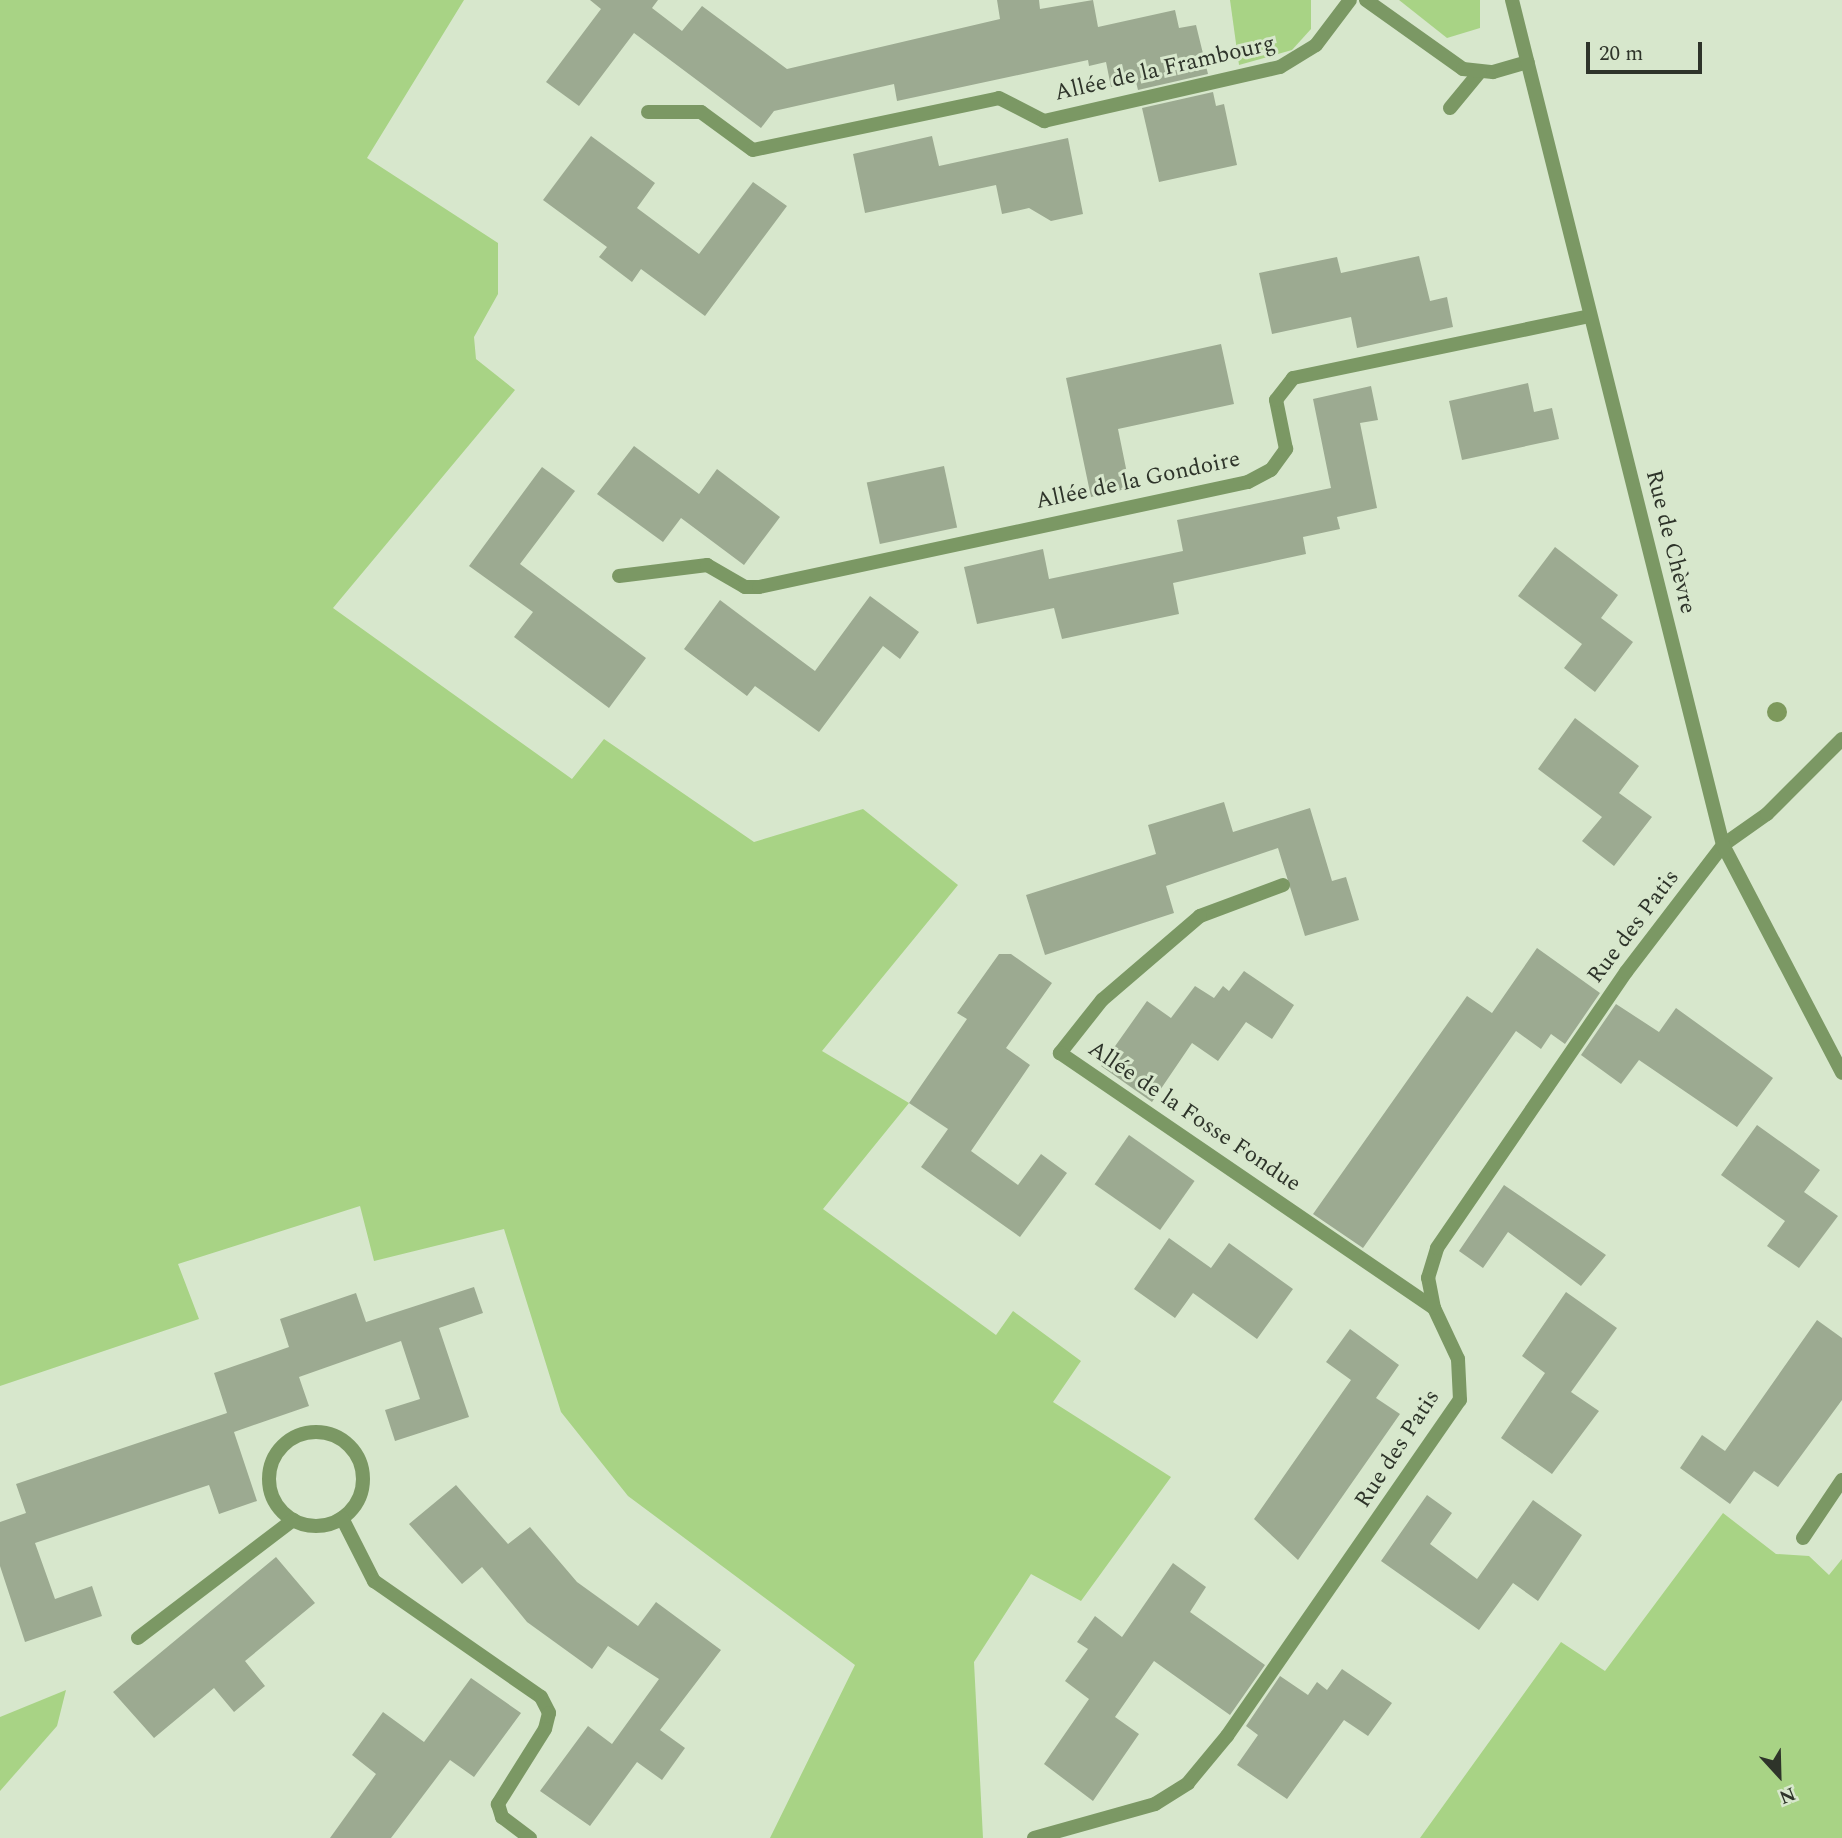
<!DOCTYPE html>
<html>
<head>
<meta charset="utf-8">
<style>
  body { margin:0 }
  #map { position:relative; width:1842px; height:1838px; overflow:hidden; background:#d7e7cc; font-family:Spectral,serif }
  div>[style] { position:absolute }
  .green>* { inset:0; background:#a8d385 }
  .building>* { inset:0; background:#9caa91; transform-origin:0 0 }
  .service>* { height:14px; margin:-7px; padding:0 7px; transform-origin:7px; border-radius:7px; background:#7b9864 }
  .minor>* { height:14px; margin:-7px; padding:0 7px; transform-origin:7px; border-radius:7px; background:#7b9864 }
  .minor>.ring { margin:-7px; padding:0; box-sizing:content-box; background:none; border:14px solid #7b9864; border-radius:50% }
  .tertiary>* { height:14px; margin:-7px; padding:0 7px; transform-origin:7px; border-radius:7px; background:#7b9864 }
  .trees>* { width:20px; height:20px; margin:-10px; border-radius:50%; background:#7d995c }
  span { translate:-50% -50%; white-space:nowrap; text-align:center; line-height:1.15; -webkit-text-stroke:6px #d7e7cc; paint-order:stroke }
  .street-label { font-size:23px; color:#2e342a }
  .north { position:absolute; left:1744px; top:1740px; width:70px; height:70px; -webkit-text-stroke:5px #d7e7cc; paint-order:stroke; rotate:158deg; font-size:19px; font-weight:700; line-height:28px; text-align:center; color:#2e342a }
  .north::after { content:''; display:block; margin:auto; width:24px; height:32px; background:#2e342a; clip-path:polygon(50% 0,100% 100%,50% 72%,0 100%) }
  .scale { position:absolute; left:1586px; top:42px; width:116px; height:32px; box-sizing:border-box; border:4px solid #2e342a; border-top:0; padding-left:9px; font-size:21px; line-height:24px; white-space:nowrap; color:#2e342a; -webkit-text-stroke:5px #d7e7cc; paint-order:stroke }
</style>
</head>
<body>
<div id="map">
  <div class="green">
    <i style="clip-path:polygon(0 0,464px 0,367px 158px,498px 243px,498px 294px,474px 337px,476px 359px,515px 390px,333px 608px,572px 779px,604px 739px,754px 842px,863px 809px,958px 885px,822px 1051px,909px 1103px,823px 1209px,996px 1335px,1013px 1311px,1081px 1361px,1053px 1402px,1171px 1477px,1081px 1601px,1031px 1574px,974px 1662px,983px 1838px,770px 1838px,855px 1665px,628px 1496px,561px 1412px,504px 1229px,374px 1261px,360px 1206px,178px 1264px,199px 1319px,0 1386px)"></i>
    <i style="clip-path:polygon(1230px 0,1311px 0,1311px 29px,1292px 50px,1239px 65px)"></i>
    <i style="clip-path:polygon(1399px 0,1480px 0,1480px 28px,1447px 38px)"></i>
    <i style="clip-path:polygon(1723px 1513px,1776px 1554px,1809px 1556px,1829px 1575px,1842px 1559px,1842px 1838px,1420px 1838px,1561px 1642px,1605px 1671px)"></i>
    <i style="clip-path:polygon(66px 1690px,57px 1726px,0 1791px,0 1717px)"></i>
  </div>
  <div class="building">
    <i style="clip-path:polygon(590px 0,658px 0,652px 8px,682px 31px,702px 6px,787px 69px,1000px 19px,997px 0,1039px 0,1040px 9px,1093px 0,1098px 27px,1175px 10px,1179px 28px,1196px 25px,1208px 74px,1138px 90px,1136px 82px,1111px 87px,1106px 62px,1089px 66px,1088px 60px,897px 101px,894px 84px,774px 111px,761px 128px,634px 33px,579px 106px,546px 82px,601px 9px)"></i>
    <i style="clip-path:polygon(1213px 92px,1216px 106px,1224px 104px,1237px 165px,1159px 182px,1142px 108px)"></i>
    <i style="clip-path:polygon(591px 136px,655px 183px,637px 208px,699px 254px,753px 182px,787px 206px,705px 316px,641px 269px,632px 282px,599px 257px,607px 247px,543px 200px)"></i>
    <i style="clip-path:polygon(932px 136px,939px 166px,1068px 138px,1083px 214px,1051px 221px,1029px 208px,1002px 214px,996px 185px,865px 213px,853px 154px)"></i>
    <i style="clip-path:polygon(1419px 256px,1430px 301px,1447px 297px,1453px 327px,1357px 348px,1351px 317px,1272px 334px,1259px 273px,1337px 257px,1341px 273px)"></i>
    <i style="clip-path:polygon(1221px 344px,1234px 404px,1118px 429px,1130px 488px,1091px 497px,1066px 378px)"></i>
    <i style="clip-path:polygon(1528px 383px,1534px 412px,1552px 408px,1559px 439px,1462px 460px,1449px 401px)"></i>
    <i style="clip-path:polygon(1371px 386px,1378px 420px,1360px 423px,1377px 508px,1337px 517px,1340px 529px,1303px 537px,1306px 554px,1173px 583px,1179px 614px,1062px 639px,1054px 608px,977px 624px,964px 567px,1043px 549px,1049px 579px,1183px 551px,1177px 520px,1331px 488px,1313px 399px)"></i>
    <i style="clip-path:polygon(634px 446px,699px 494px,717px 469px,780px 517px,744px 565px,681px 518px,663px 542px,597px 494px)"></i>
    <i style="left:944px;top:466px;width:63px;height:79px;rotate:78deg"></i>
    <i style="clip-path:polygon(542px 467px,575px 491px,520px 564px,646px 658px,609px 708px,514px 637px,533px 612px,469px 566px)"></i>
    <i style="clip-path:polygon(1555px 547px,1618px 595px,1601px 618px,1633px 642px,1595px 692px,1564px 668px,1582px 644px,1518px 596px)"></i>
    <i style="clip-path:polygon(870px 596px,919px 632px,900px 659px,883px 646px,819px 732px,755px 686px,747px 696px,684px 649px,720px 600px,815px 671px)"></i>
    <i style="clip-path:polygon(1575px 718px,1639px 766px,1619px 793px,1652px 817px,1614px 866px,1582px 841px,1602px 817px,1538px 769px)"></i>
    <i style="clip-path:polygon(1224px 802px,1233px 832px,1310px 808px,1332px 881px,1346px 877px,1359px 920px,1305px 936px,1278px 848px,1166px 886px,1174px 913px,1045px 955px,1026px 895px,1156px 854px,1148px 825px)"></i>
    <i style="clip-path:polygon(1537px 948px,1600px 993px,1565px 1044px,1551px 1034px,1541px 1049px,1516px 1031px,1363px 1248px,1313px 1214px,1467px 996px,1492px 1013px)"></i>
    <i style="clip-path:polygon(999px 954px,1011px 954px,1052px 983px,1006px 1048px,1030px 1065px,971px 1151px,1018px 1185px,1041px 1154px,1067px 1173px,1020px 1237px,921px 1167px,948px 1129px,909px 1103px,967px 1019px,957px 1013px)"></i>
    <i style="clip-path:polygon(1244px 971px,1294px 1005px,1272px 1039px,1246px 1022px,1218px 1061px,1192px 1043px,1152px 1102px,1101px 1066px,1147px 1001px,1171px 1018px,1195px 986px,1214px 998px,1223px 986px,1229px 991px)"></i>
    <i style="clip-path:polygon(1616px 1004px,1659px 1032px,1676px 1008px,1773px 1078px,1737px 1127px,1639px 1060px,1621px 1084px,1581px 1055px)"></i>
    <i style="clip-path:polygon(1757px 1125px,1820px 1170px,1804px 1192px,1838px 1216px,1799px 1268px,1767px 1246px,1785px 1221px,1721px 1175px)"></i>
    <i style="left:1129px;top:1135px;width:80px;height:60px;rotate:35deg"></i>
    <i style="clip-path:polygon(1504px 1185px,1606px 1255px,1581px 1286px,1508px 1232px,1483px 1268px,1459px 1251px)"></i>
    <i style="clip-path:polygon(1169px 1238px,1211px 1268px,1229px 1243px,1293px 1289px,1257px 1339px,1193px 1293px,1175px 1318px,1134px 1289px)"></i>
    <i style="clip-path:polygon(474px 1287px,483px 1313px,439px 1328px,469px 1417px,395px 1441px,385px 1410px,420px 1399px,401px 1341px,299px 1377px,309px 1406px,234px 1432px,257px 1501px,219px 1514px,209px 1485px,35px 1543px,55px 1599px,92px 1586px,102px 1616px,25px 1642px,0 1566px,0 1522px,26px 1513px,16px 1484px,227px 1413px,214px 1373px,289px 1347px,280px 1319px,356px 1293px,366px 1322px)"></i>
    <i style="clip-path:polygon(1566px 1292px,1617px 1328px,1571px 1392px,1599px 1411px,1552px 1474px,1501px 1438px,1545px 1373px,1522px 1356px)"></i>
    <i style="clip-path:polygon(1817px 1320px,1842px 1338px,1842px 1400px,1778px 1487px,1754px 1471px,1730px 1504px,1680px 1468px,1702px 1435px,1725px 1451px)"></i>
    <i style="clip-path:polygon(1350px 1329px,1399px 1365px,1376px 1398px,1400px 1414px,1298px 1560px,1254px 1519px,1351px 1380px,1326px 1362px)"></i>
    <i style="clip-path:polygon(456px 1485px,508px 1544px,530px 1527px,577px 1582px,638px 1626px,656px 1602px,721px 1650px,660px 1730px,685px 1748px,662px 1780px,637px 1762px,590px 1826px,540px 1791px,588px 1726px,612px 1744px,659px 1679px,608px 1646px,592px 1669px,527px 1622px,482px 1567px,462px 1584px,409px 1524px)"></i>
    <i style="clip-path:polygon(1427px 1495px,1452px 1513px,1430px 1544px,1477px 1579px,1533px 1500px,1582px 1535px,1538px 1601px,1513px 1583px,1479px 1630px,1381px 1561px)"></i>
    <i style="clip-path:polygon(276px 1557px,315px 1603px,245px 1661px,265px 1686px,234px 1712px,214px 1688px,154px 1738px,113px 1692px)"></i>
    <i style="clip-path:polygon(1173px 1563px,1206px 1587px,1190px 1612px,1265px 1665px,1230px 1715px,1154px 1661px,1115px 1717px,1139px 1734px,1093px 1801px,1044px 1764px,1089px 1699px,1065px 1681px,1088px 1649px,1077px 1642px,1095px 1616px,1122px 1637px)"></i>
    <i style="clip-path:polygon(1342px 1669px,1392px 1703px,1368px 1736px,1344px 1720px,1287px 1799px,1237px 1765px,1258px 1735px,1246px 1726px,1280px 1676px,1308px 1695px,1317px 1682px,1327px 1690px)"></i>
    <i style="clip-path:polygon(471px 1678px,521px 1713px,474px 1777px,450px 1760px,391px 1838px,330px 1838px,376px 1774px,352px 1755px,383px 1712px,424px 1742px)"></i>
  </div>
  <div class="service">
    <i style="left:1450px;top:108px;width:45px;rotate:-50.4deg"></i>
  </div>
  <div class="minor">
    <i style="left:1366px;top:0;width:119px;rotate:35.4deg"></i>
    <i style="left:1463px;top:69px;width:30px;rotate:6deg"></i>
    <i style="left:1493px;top:72px;width:36px;rotate:-16deg"></i>
    <i style="left:648px;top:112px;width:53px"></i>
    <i style="left:701px;top:112px;width:64px;rotate:36.2deg"></i>
    <i style="left:753px;top:150px;width:251px;rotate:-11.9deg"></i>
    <i style="left:999px;top:98px;width:51px;rotate:27.1deg"></i>
    <i style="left:1044px;top:121px;width:242px;rotate:-12.9deg"></i>
    <i style="left:1280px;top:67px;width:42px;rotate:-31.4deg"></i>
    <i style="left:1316px;top:45px;width:56px;rotate:-52.9deg"></i>
    <i style="left:619px;top:576px;width:89px;rotate:-7.1deg"></i>
    <i style="left:707px;top:565px;width:44px;rotate:30.1deg"></i>
    <i style="left:745px;top:587px;width:14px"></i>
    <i style="left:759px;top:587px;width:500px;rotate:-12.12deg"></i>
    <i style="left:1248px;top:482px;width:26px;rotate:-28deg"></i>
    <i style="left:1271px;top:470px;width:26px;rotate:-54deg"></i>
    <i style="left:1286px;top:449px;width:50px;rotate:-101.5deg"></i>
    <i style="left:1276px;top:400px;width:28px;rotate:-52deg"></i>
    <i style="left:1293px;top:378px;width:302px;rotate:-11.8deg"></i>
    <i style="left:1283px;top:885px;width:89px;rotate:159.5deg"></i>
    <i style="left:1200px;top:916px;width:129px;rotate:139.4deg"></i>
    <i style="left:1102px;top:1000px;width:68px;rotate:128.4deg"></i>
    <i style="left:1060px;top:1053px;width:453px;rotate:34.3deg"></i>
    <i class="ring" style="left:269px;top:1432px;width:80px;height:80px"></i>
    <i style="left:342px;top:1518px;width:71px;rotate:63.1deg"></i>
    <i style="left:374px;top:1581px;width:203px;rotate:34.8deg"></i>
    <i style="left:541px;top:1697px;width:18px;rotate:63deg"></i>
    <i style="left:549px;top:1713px;width:16px;rotate:104deg"></i>
    <i style="left:545px;top:1729px;width:89px;rotate:122.1deg"></i>
    <i style="left:498px;top:1804px;width:14px;rotate:73deg"></i>
    <i style="left:502px;top:1817px;width:35px;rotate:37deg"></i>
    <i style="left:1803px;top:1538px;width:70px;rotate:-56.1deg"></i>
    <i style="left:138px;top:1638px;width:195px;rotate:-37.3deg"></i>
    <i style="left:1034px;top:1838px;width:126px;rotate:-15.7deg"></i>
    <i style="left:1155px;top:1804px;width:39px;rotate:-32deg"></i>
    <i style="left:1188px;top:1783px;width:61px;rotate:-50.3deg"></i>
    <i style="left:1227px;top:1736px;width:409px;rotate:-55.3deg"></i>
    <i style="left:1460px;top:1400px;width:41px;rotate:-92.8deg"></i>
    <i style="left:1458px;top:1359px;width:56px;rotate:-115.2deg"></i>
    <i style="left:1434px;top:1308px;width:31px;rotate:-101deg"></i>
    <i style="left:1428px;top:1278px;width:31px;rotate:-73deg"></i>
    <i style="left:1437px;top:1248px;width:335px;rotate:-55.6deg"></i>
    <i style="left:1626px;top:972px;width:160px;rotate:-52.6deg"></i>
    <i style="left:1723px;top:845px;width:54px;rotate:-35.2deg"></i>
    <i style="left:1767px;top:814px;width:106px;rotate:-45deg"></i>
  </div>
  <div class="tertiary">
    <i style="left:1512px;top:0;width:871px;rotate:75.98deg"></i>
    <i style="left:1723px;top:845px;width:257px;rotate:62.4deg"></i>
  </div>
  <div class="trees">
    <i style="left:1777px;top:712px"></i>
  </div>
  <div class="street-label">
    <span style="left:1165px;top:69px;rotate:-13deg">Allée de la Frambourg</span>
    <span style="left:1138px;top:481px;rotate:-12deg">Allée de la Gondoire</span>
    <span style="left:1670px;top:542px;rotate:76deg">Rue de Chèvre</span>
    <span style="left:1634px;top:927px;rotate:-53deg">Rue des Patis</span>
    <span style="left:1194px;top:1117px;rotate:34deg">Allée de la Fosse Fondue</span>
    <span style="left:1398px;top:1449px;rotate:-57deg">Rue des Patis</span>
  </div>
  <div class="north">N</div>
  <div class="scale">20 m</div>
</div>
</body>
</html>
